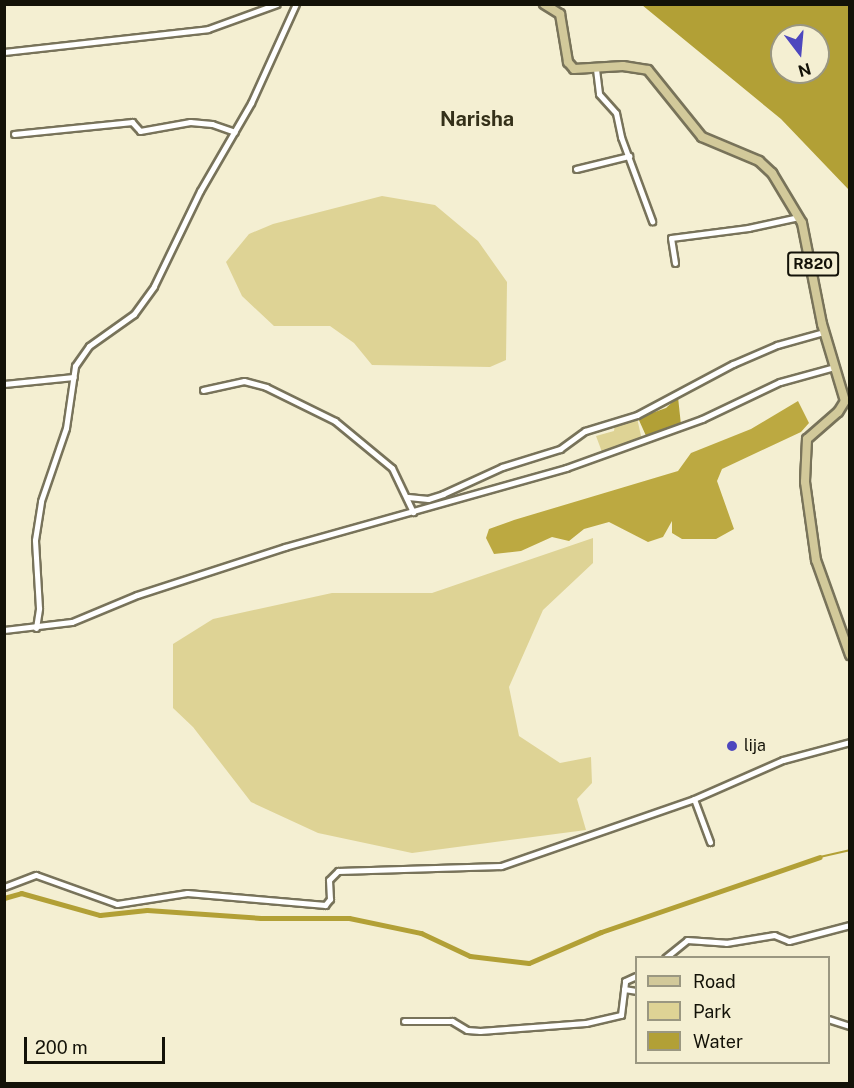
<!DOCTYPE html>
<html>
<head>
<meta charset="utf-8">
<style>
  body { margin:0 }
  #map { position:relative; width:854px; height:1088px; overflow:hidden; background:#f4efd2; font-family:"Public Sans",sans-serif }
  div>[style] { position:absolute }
  .green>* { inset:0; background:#ded395 }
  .forest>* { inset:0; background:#bca941 }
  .water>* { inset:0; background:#b2a036 }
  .stream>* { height:1.5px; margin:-0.75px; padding:0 0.75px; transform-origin:0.75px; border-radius:0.75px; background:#b2a036 }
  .canal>* { height:5px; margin:-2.5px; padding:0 2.5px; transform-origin:2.5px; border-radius:2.5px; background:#b2a036 }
  .roads { filter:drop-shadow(2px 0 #78735a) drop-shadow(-2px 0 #78735a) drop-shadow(0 2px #78735a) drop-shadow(0 -2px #78735a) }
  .minor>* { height:5px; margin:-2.5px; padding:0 2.5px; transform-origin:2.5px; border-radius:2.5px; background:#fff }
  .primary>* { height:8px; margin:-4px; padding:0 4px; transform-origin:4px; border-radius:4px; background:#d2c99a }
  .dots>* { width:16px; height:16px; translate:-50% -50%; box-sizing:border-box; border:3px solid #f4efd2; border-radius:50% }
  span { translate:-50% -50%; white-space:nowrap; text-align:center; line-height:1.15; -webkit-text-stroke:5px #f4efd2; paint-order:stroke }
  .shield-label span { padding:2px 4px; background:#f4efd2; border:2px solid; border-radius:4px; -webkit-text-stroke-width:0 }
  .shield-label { font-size:15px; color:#131208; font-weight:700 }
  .poi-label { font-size:16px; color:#131208 }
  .left { translate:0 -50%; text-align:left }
  .quarter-label { font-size:20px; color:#343019; font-weight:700 }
  .frame { position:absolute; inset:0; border:6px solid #131208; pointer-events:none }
  .legend { position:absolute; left:635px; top:956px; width:195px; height:108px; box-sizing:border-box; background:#f4efd2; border:2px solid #9a9781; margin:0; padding:8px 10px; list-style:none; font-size:18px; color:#131208 }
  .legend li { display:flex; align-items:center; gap:12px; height:30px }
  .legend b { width:30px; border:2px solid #9a9781 }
  .north { position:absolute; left:770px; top:24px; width:60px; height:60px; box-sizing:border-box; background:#f4efd2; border:2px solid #9a9781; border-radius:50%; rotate:164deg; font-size:16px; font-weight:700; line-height:24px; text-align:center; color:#131208 }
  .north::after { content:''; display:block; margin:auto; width:21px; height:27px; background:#4d47be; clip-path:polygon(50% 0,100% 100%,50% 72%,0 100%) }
  .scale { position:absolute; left:24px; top:1037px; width:141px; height:27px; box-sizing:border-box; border:3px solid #131208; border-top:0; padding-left:8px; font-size:18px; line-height:21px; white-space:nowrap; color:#131208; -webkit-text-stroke:4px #f4efd2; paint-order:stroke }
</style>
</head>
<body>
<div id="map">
  <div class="green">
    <i style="clip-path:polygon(382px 196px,435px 205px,478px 241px,507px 282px,506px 360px,490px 367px,372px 365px,354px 343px,330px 326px,274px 326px,242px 296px,226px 262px,249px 234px,273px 224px)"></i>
    <i style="clip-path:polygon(637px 418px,642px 440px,602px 452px,596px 436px,614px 431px,615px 423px)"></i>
    <i style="clip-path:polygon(593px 538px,593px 563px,543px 610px,509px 687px,519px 736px,560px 763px,591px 757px,592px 783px,577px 799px,586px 830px,412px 853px,318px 833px,251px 802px,193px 727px,173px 708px,173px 644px,213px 619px,332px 593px,432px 593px)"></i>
  </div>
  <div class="forest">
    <i style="clip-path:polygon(798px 401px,809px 423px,801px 432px,722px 469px,717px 481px,734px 529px,716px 539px,682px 539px,672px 533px,672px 521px,663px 537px,648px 542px,609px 522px,584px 529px,569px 541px,552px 537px,521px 551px,494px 554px,486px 538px,489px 529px,514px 520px,678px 471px,691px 453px,751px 429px)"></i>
  </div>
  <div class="water">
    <i style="clip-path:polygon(evenodd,642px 5px,849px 5px,849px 190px,781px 119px,642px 5px,782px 36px,818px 36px,818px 72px,782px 72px,782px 36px)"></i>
    <i style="clip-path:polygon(678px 397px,681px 425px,647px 438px,638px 418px,666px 408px)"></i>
  </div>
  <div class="stream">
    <i style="left:820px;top:857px;width:31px;rotate:-13deg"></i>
  </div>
  <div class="canal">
    <i style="left:4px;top:898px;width:18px;rotate:-16deg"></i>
    <i style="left:21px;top:893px;width:82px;rotate:15.6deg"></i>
    <i style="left:100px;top:915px;width:47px;rotate:-6.1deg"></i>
    <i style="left:147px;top:910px;width:114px;rotate:4deg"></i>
    <i style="left:261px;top:918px;width:88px"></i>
    <i style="left:349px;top:918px;width:74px;rotate:11.8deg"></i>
    <i style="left:421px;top:933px;width:54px;rotate:25.1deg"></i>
    <i style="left:470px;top:956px;width:59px;rotate:6.8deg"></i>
    <i style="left:529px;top:963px;width:78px;rotate:-23.3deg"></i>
    <i style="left:601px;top:932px;width:231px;rotate:-18.9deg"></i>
  </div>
  <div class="roads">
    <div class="minor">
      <i style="left:4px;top:52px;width:205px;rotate:-6.4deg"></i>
      <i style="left:208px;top:29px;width:73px;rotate:-19.9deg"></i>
      <i style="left:596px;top:69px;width:25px;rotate:83deg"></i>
      <i style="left:599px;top:94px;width:25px;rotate:48deg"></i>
      <i style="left:616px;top:113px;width:25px;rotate:78deg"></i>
      <i style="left:621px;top:137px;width:90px;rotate:69.7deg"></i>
      <i style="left:14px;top:134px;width:119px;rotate:-5.8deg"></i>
      <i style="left:132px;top:122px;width:12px;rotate:48deg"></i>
      <i style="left:140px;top:131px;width:51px;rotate:-10.2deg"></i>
      <i style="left:190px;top:122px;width:22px;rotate:5deg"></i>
      <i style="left:212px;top:124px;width:24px;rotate:19deg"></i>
      <i style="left:576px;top:169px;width:55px;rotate:-13.8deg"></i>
      <i style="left:675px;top:263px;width:25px;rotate:-99deg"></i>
      <i style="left:671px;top:238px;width:78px;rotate:-7.4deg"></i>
      <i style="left:748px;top:228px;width:52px;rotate:-12.2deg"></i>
      <i style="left:4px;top:384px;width:70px;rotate:-5.7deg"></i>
      <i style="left:203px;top:390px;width:42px;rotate:-12.4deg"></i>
      <i style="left:244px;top:381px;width:23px;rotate:15deg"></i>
      <i style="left:266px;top:387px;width:77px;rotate:26.2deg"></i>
      <i style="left:335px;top:421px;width:74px;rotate:39.5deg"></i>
      <i style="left:392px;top:468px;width:49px;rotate:64.5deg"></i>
      <i style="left:408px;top:497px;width:20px;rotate:6deg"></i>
      <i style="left:428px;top:499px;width:16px;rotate:-18deg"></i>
      <i style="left:443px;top:494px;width:65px;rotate:-24.6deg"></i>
      <i style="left:502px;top:467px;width:61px;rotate:-17.2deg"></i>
      <i style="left:560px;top:449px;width:31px;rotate:-36deg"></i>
      <i style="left:585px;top:431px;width:54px;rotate:-17.1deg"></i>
      <i style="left:637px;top:415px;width:109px;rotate:-28deg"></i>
      <i style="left:733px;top:364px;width:48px;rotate:-23.4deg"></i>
      <i style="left:777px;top:345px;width:49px;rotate:-15.5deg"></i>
      <i style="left:36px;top:628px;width:20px;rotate:-81deg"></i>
      <i style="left:39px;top:608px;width:68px;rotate:-93.4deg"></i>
      <i style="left:35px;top:540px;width:39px;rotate:-81deg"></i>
      <i style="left:41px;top:501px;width:77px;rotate:-71.1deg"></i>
      <i style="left:66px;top:428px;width:63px;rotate:-81.7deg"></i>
      <i style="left:75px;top:366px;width:24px;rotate:-55deg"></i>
      <i style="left:89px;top:346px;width:55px;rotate:-35.4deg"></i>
      <i style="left:134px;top:314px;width:34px;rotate:-54deg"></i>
      <i style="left:154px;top:286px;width:106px;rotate:-64.2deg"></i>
      <i style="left:200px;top:191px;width:102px;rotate:-59.9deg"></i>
      <i style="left:251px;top:103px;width:109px;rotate:-65.6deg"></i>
      <i style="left:4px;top:630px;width:68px;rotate:-6.7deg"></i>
      <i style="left:72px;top:622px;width:70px;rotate:-22.6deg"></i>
      <i style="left:137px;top:595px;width:156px;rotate:-18deg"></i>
      <i style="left:285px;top:547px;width:292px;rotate:-15.7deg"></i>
      <i style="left:566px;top:468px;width:145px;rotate:-19.8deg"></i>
      <i style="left:702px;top:419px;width:86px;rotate:-25.4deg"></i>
      <i style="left:780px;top:382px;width:57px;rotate:-15.3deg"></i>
      <i style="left:694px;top:799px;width:46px;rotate:69.6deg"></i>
      <i style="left:4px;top:887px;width:34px;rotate:-21deg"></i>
      <i style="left:36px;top:875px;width:86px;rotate:19.7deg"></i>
      <i style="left:117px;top:904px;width:71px;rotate:-8.9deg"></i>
      <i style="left:187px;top:893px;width:139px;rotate:5deg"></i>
      <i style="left:325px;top:905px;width:8px;rotate:-50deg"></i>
      <i style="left:330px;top:899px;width:19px;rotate:-93deg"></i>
      <i style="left:329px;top:880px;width:13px;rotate:-45deg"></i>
      <i style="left:338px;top:871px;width:163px;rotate:-1.8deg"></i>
      <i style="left:501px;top:866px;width:204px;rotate:-19.1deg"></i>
      <i style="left:694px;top:799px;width:97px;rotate:-23.7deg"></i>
      <i style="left:783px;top:760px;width:69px;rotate:-15deg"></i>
      <i style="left:665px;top:958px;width:28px;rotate:-39deg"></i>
      <i style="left:687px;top:940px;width:39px;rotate:4deg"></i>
      <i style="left:726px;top:943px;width:49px;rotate:-9.5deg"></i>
      <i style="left:774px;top:935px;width:16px;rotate:22deg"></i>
      <i style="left:789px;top:941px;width:63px;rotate:-14.7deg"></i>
      <i style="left:624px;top:989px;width:12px;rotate:9deg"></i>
      <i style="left:828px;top:1019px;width:23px;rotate:18deg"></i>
      <i style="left:404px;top:1021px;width:48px"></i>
      <i style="left:452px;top:1021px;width:17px;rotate:31deg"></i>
      <i style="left:467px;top:1030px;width:13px;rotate:4deg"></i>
      <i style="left:480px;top:1031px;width:106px;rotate:-4.3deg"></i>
      <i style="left:586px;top:1023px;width:36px;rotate:-13deg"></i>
      <i style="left:621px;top:1015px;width:34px;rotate:-83deg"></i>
      <i style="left:625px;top:981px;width:12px;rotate:-24deg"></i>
    </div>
    <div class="primary">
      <i style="left:544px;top:4px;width:19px;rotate:32deg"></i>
      <i style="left:560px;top:14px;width:49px;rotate:80.5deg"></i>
      <i style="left:568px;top:62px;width:9px;rotate:49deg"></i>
      <i style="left:574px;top:69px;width:49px;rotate:-3.5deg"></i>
      <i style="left:623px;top:66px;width:25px;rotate:9deg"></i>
      <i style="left:648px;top:70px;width:86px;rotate:51.1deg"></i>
      <i style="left:702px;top:137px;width:62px;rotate:22.8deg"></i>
      <i style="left:759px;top:161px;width:18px;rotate:43deg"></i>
      <i style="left:772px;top:173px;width:58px;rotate:59deg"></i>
      <i style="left:802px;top:223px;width:103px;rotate:78.8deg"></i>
      <i style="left:822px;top:324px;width:80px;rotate:73.4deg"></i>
      <i style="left:845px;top:401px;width:13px;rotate:122deg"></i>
      <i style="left:838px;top:412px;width:41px;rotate:138.9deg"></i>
      <i style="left:807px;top:439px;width:43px;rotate:92.7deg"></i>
      <i style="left:805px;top:482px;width:79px;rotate:82deg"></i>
      <i style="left:816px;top:560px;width:101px;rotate:70.3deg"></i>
    </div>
  </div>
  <div class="dots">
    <i style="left:732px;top:746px;background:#4d47be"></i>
  </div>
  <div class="shield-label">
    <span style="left:813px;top:264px">R820</span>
  </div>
  <div class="poi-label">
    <span class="left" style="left:744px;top:746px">lija</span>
  </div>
  <div class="quarter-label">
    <span style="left:477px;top:119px">Narisha</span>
  </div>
  <div class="frame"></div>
  <ul class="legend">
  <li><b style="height:8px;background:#d2c99a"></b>Road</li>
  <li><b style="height:16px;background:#ded395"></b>Park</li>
  <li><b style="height:16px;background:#b2a036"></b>Water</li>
  </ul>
  <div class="north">N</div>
  <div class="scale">200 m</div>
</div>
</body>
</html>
